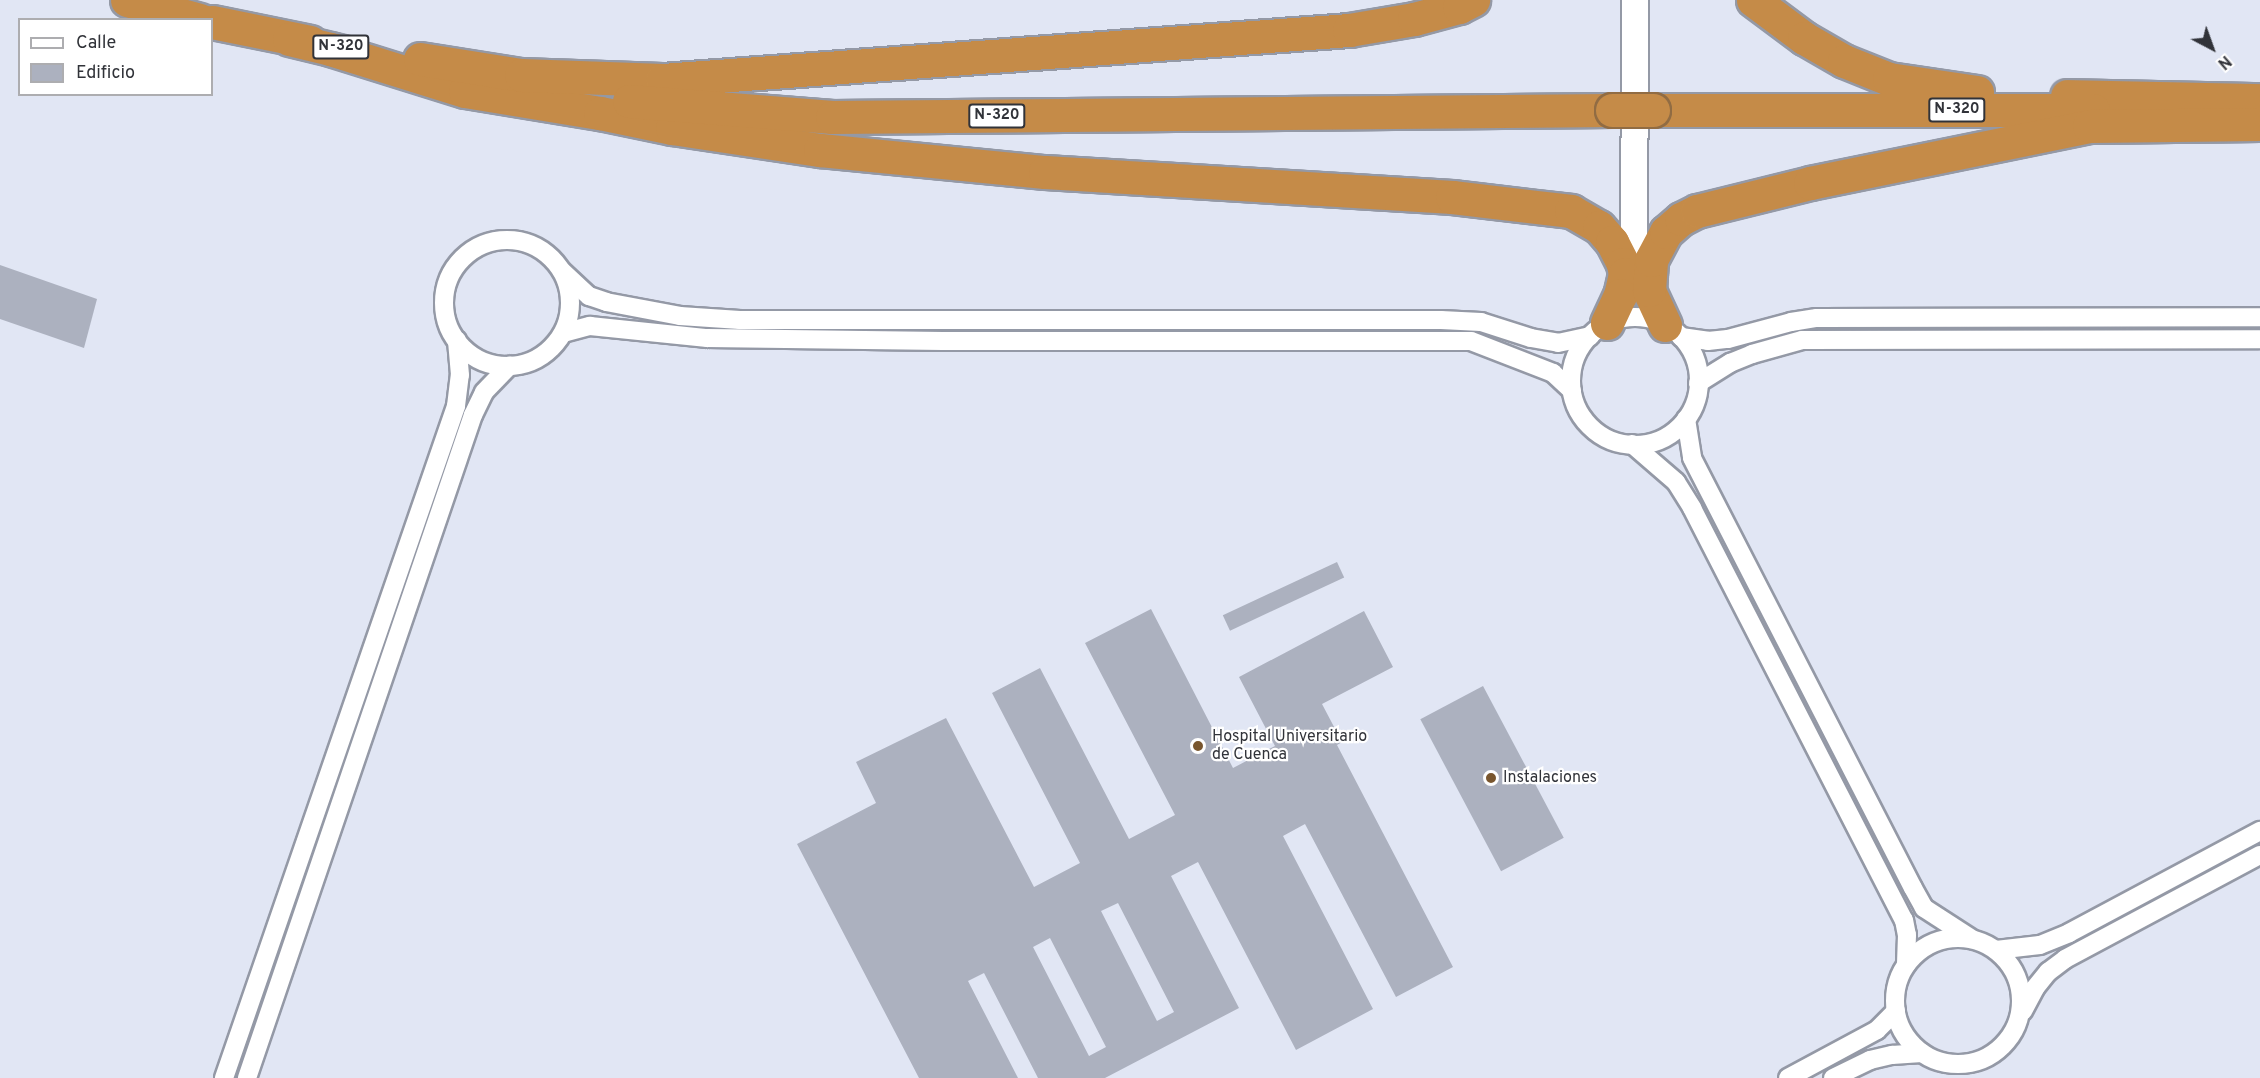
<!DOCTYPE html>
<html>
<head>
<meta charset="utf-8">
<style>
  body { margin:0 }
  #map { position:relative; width:2260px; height:1078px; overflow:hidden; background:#e1e6f4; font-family:Overpass,sans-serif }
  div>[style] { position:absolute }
  .building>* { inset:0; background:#acb1bf; transform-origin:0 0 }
  .roads { filter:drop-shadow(2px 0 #9499a6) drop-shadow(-2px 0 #9499a6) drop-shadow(0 2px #9499a6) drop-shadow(0 -2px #9499a6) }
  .street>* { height:18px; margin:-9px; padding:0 9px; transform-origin:9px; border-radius:9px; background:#fff }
  .street>.ring { margin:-9px; padding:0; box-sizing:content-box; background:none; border:18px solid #fff; border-radius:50% }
  .secondary>* { height:26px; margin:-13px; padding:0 13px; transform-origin:13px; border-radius:13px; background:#fff }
  .highway>* { height:33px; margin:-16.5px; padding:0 16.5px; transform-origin:16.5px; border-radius:16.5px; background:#c58b48 }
  .bridges { filter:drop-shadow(2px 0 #916c43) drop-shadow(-2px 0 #916c43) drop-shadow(0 2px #916c43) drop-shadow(0 -2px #916c43) }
  .highway-bridge>* { height:33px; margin:-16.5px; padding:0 16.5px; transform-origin:16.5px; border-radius:16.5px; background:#c58b48 }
  .dots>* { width:16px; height:16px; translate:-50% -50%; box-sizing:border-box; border:3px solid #fff; border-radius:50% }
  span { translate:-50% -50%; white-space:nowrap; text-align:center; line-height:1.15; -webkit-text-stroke:4.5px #fff; paint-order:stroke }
  .shield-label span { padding:2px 4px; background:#fff; border:2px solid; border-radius:4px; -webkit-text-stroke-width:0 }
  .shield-label { font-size:15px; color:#313339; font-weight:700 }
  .poi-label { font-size:16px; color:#313339 }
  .left { translate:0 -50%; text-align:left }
  .legend { position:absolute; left:18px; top:18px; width:195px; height:78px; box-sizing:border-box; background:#fff; border:2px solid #adadb0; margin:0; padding:8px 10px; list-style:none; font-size:18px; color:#313339 }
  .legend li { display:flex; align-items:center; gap:12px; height:30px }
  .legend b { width:30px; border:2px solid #adadb0 }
  .north { position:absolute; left:2182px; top:18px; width:60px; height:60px; -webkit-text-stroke:4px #fff; paint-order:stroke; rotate:139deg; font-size:16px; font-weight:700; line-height:24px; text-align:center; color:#313339 }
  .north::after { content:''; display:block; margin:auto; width:21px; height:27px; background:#313339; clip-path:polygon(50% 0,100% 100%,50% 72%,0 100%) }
</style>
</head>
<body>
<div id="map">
  <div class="building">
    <i style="clip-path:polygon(0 265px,97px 299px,84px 348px,0 319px)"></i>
    <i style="left:1337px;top:562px;width:17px;height:126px;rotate:65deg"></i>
    <i style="clip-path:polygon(evenodd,1151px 609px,1233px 768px,1275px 746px,1239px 677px,1364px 611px,1393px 667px,1322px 704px,1342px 742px,1337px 745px,1453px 967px,1396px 997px,1305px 824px,1283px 836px,1373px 1009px,1296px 1050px,1198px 862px,1171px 876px,1239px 1008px,1105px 1078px,1038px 1078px,984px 973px,968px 981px,1018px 1078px,919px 1078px,797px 844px,876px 803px,856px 762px,946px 718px,1034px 887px,1080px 863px,992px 693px,1040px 668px,1129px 839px,1175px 815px,1085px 643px,1151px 609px,1118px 903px,1174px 1012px,1157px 1021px,1101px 911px,1118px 903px,1151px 609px,1050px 938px,1106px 1047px,1089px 1056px,1033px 947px,1050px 938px)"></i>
    <i style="left:1483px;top:686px;width:172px;height:71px;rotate:62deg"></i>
  </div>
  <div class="roads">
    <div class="street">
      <i class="ring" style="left:444px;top:240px;width:108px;height:108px"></i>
      <i style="left:562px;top:271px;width:37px;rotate:43deg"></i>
      <i style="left:589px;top:296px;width:18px;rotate:19deg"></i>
      <i style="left:606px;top:302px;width:75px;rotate:10.7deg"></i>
      <i style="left:680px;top:316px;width:60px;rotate:3.8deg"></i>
      <i style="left:740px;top:320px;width:701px"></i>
      <i style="left:1441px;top:320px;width:40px;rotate:2.9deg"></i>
      <i style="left:1481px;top:322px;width:52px;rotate:17.7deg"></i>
      <i style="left:1531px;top:338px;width:27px;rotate:10deg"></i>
      <i style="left:1558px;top:343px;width:33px;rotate:-12deg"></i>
      <i class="ring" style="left:1571px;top:317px;width:110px;height:110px"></i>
      <i style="left:563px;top:333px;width:28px;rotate:-15deg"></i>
      <i style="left:590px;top:326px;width:118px;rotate:5.9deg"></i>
      <i style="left:707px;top:338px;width:236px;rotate:0.7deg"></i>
      <i style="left:943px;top:341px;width:528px"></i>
      <i style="left:1471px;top:341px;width:88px;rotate:21.3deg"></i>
      <i style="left:1553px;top:373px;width:26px;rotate:43deg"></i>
      <i style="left:1681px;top:337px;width:27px;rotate:8deg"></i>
      <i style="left:1708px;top:341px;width:20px;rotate:-6deg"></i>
      <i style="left:1728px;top:339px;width:65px;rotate:-15.1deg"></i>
      <i style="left:1791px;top:322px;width:26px;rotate:-9deg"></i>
      <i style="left:1817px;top:318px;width:443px;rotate:-0.1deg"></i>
      <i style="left:1698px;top:383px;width:38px;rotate:-32deg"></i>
      <i style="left:1730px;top:363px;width:24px;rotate:-22deg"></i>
      <i style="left:1752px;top:354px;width:52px;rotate:-15.6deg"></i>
      <i style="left:1802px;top:340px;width:458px;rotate:-0.1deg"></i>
      <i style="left:1686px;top:419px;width:39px;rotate:81deg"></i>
      <i style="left:1692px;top:458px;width:483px;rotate:62.8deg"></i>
      <i style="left:1913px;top:888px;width:23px;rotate:61deg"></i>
      <i style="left:1924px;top:908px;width:57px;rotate:32.9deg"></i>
      <i style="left:1632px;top:444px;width:58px;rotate:40.8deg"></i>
      <i style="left:1676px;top:482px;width:31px;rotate:58deg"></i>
      <i style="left:1692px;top:508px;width:463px;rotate:62.8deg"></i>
      <i style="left:1904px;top:920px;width:15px;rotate:79deg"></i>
      <i style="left:1907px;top:935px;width:30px;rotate:92deg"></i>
      <i class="ring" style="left:1895px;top:938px;width:108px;height:108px"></i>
      <i style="left:1996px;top:950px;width:44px;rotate:-6.5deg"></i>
      <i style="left:2040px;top:945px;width:31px;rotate:-22deg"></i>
      <i style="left:2069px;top:933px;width:217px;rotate:-28.1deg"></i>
      <i style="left:2023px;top:1011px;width:26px;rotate:-62deg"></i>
      <i style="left:2035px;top:988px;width:21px;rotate:-51deg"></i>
      <i style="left:2048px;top:972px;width:21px;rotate:-37deg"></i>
      <i style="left:2065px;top:959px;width:221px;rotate:-28.1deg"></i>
      <i style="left:224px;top:1078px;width:711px;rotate:-70.95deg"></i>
      <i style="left:456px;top:406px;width:31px;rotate:-83deg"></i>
      <i style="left:460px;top:375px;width:35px;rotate:-95deg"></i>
      <i style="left:247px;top:1078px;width:700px;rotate:-71.18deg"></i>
      <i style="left:473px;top:415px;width:25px;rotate:-64deg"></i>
      <i style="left:484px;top:392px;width:37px;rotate:-46deg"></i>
      <i style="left:1788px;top:1078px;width:101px;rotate:-28.3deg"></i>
      <i style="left:1877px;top:1030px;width:27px;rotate:-45deg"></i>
      <i style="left:1833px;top:1078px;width:41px;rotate:-25.9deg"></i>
      <i style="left:1870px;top:1060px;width:23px;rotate:-13deg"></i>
      <i style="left:1892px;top:1055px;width:30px;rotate:-4deg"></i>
    </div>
    <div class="secondary">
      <i style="left:1634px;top:286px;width:286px;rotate:-89.8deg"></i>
    </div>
    <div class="highway">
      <i style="left:127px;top:0;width:76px;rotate:15.3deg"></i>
      <i style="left:1753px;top:0;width:64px;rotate:36.7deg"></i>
      <i style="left:1804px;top:38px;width:46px;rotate:29.9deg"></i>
      <i style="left:1844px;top:61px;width:48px;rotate:21.8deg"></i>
      <i style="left:1889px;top:79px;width:89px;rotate:8.4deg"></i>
      <i style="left:212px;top:22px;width:100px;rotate:11.5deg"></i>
      <i style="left:289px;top:39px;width:64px;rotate:13.6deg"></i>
      <i style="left:330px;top:49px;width:141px;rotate:17.3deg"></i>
      <i style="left:465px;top:91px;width:137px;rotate:9.3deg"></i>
      <i style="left:600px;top:113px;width:74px;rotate:11.8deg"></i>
      <i style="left:672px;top:128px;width:150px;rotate:8.5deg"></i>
      <i style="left:820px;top:150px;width:226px;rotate:5.6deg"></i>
      <i style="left:1045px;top:172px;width:408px;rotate:3.5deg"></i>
      <i style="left:1452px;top:197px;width:120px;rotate:6.7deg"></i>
      <i style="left:1571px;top:211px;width:32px;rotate:30deg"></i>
      <i style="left:1599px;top:227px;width:20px;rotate:49deg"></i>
      <i style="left:1612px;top:242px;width:25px;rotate:63deg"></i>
      <i style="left:1623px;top:264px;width:10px;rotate:79deg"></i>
      <i style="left:1625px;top:274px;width:22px;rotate:103deg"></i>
      <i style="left:1620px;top:295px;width:31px;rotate:115deg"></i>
      <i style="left:420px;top:59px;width:102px;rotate:9deg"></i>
      <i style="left:521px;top:75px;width:141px;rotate:2deg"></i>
      <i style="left:662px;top:80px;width:689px;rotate:-4.16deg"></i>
      <i style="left:1349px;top:30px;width:66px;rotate:-9.6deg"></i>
      <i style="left:1414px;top:19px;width:47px;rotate:-14.9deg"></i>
      <i style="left:1459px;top:7px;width:16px;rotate:-27deg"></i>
      <i style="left:2067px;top:96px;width:193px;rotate:1.2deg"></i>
      <i style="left:629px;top:101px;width:204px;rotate:4.5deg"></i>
      <i style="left:832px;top:117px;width:780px;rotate:-0.51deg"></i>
      <i style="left:1653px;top:110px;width:440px"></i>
      <i style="left:1665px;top:325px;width:38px;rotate:-115deg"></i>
      <i style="left:1649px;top:290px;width:30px;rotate:-86deg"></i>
      <i style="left:1651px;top:260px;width:32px;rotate:-62deg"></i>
      <i style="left:1666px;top:232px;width:20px;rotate:-41deg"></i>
      <i style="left:1681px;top:219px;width:18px;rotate:-27deg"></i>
      <i style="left:1697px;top:211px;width:116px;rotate:-13.9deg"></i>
      <i style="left:1810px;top:183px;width:285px;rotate:-11.5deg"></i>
      <i style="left:2089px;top:126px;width:171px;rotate:-0.7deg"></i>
    </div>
  </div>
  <div class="bridges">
    <div class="highway-bridge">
      <i style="left:1612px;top:110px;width:41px"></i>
    </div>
  </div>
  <div class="dots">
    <i style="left:1198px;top:746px;background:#79562e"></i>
    <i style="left:1491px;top:778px;background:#79562e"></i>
  </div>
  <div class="shield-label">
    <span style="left:341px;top:47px">N-320</span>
    <span style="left:1957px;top:110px">N-320</span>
    <span style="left:997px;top:116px">N-320</span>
  </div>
  <div class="poi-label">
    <span class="left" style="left:1212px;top:746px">Hospital Universitario<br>de Cuenca</span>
    <span class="left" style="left:1503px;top:778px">Instalaciones</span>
  </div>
  <ul class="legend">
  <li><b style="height:8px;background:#fff"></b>Calle</li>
  <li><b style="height:16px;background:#acb1bf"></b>Edificio</li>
  </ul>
  <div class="north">N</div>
</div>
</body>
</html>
